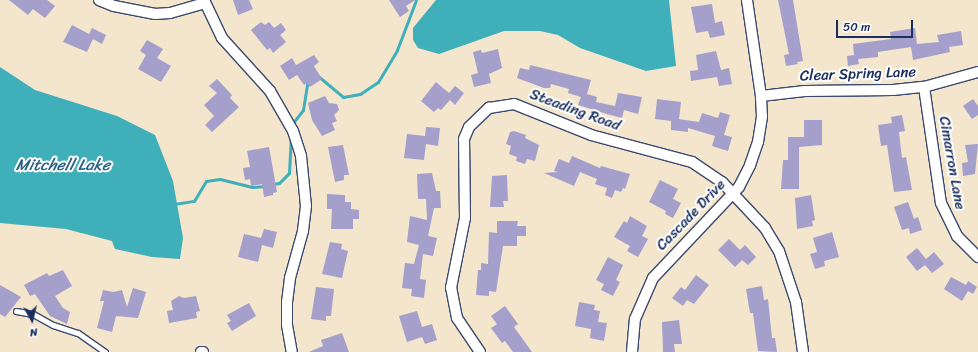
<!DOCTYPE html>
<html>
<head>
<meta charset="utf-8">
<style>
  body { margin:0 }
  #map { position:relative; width:978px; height:352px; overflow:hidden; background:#f3e6cc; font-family:Sriracha,sans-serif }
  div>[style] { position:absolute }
  .water>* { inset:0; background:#3fafba }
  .stream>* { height:3px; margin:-1.5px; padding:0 1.5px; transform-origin:1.5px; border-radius:1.5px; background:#3fafba }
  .building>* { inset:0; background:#a49fcb }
  .roads { filter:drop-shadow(1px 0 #3b4a6e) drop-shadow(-1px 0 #3b4a6e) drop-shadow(0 1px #3b4a6e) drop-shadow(0 -1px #3b4a6e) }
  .service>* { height:5px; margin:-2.5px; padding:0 2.5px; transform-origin:2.5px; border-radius:2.5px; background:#fff }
  .minor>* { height:10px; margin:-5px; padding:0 5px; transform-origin:5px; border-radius:5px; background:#fff }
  span { translate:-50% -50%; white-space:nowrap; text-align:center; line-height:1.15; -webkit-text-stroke:4px #fff; paint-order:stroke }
  .street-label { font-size:15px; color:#1b2f5e }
  .water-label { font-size:16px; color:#296283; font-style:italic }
  .north { position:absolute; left:12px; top:300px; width:40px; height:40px; -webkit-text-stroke:3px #fff; paint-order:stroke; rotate:172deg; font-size:11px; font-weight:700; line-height:16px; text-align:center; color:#1b2f5e }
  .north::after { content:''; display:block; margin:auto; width:14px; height:18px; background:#1b2f5e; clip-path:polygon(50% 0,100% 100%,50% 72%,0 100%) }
  .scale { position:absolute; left:836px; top:20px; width:77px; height:18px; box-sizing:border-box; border:2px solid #1b2f5e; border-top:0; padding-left:5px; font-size:12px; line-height:14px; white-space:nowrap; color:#1b2f5e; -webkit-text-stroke:3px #fff; paint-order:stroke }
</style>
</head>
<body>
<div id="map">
  <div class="water">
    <i style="clip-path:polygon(436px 0,669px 0,676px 66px,646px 71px,580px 48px,558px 35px,540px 31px,504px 31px,439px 54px,418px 48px,413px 40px,413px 28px)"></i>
    <i style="clip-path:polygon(0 67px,35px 90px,117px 116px,155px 135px,173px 181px,183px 238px,180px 259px,152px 257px,115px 249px,112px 241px,66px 229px,0 223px)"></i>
  </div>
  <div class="stream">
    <i style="left:318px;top:76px;width:33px;rotate:40deg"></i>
    <i style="left:343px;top:97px;width:17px;rotate:-10deg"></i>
    <i style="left:360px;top:94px;width:22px;rotate:-34deg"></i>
    <i style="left:378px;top:82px;width:37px;rotate:-59deg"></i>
    <i style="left:397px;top:50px;width:53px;rotate:-69.2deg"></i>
    <i style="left:292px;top:124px;width:18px;rotate:-52deg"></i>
    <i style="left:303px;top:110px;width:30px;rotate:-81deg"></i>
    <i style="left:273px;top:184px;width:6px;rotate:-9deg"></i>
    <i style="left:279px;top:183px;width:14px;rotate:-45deg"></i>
    <i style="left:289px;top:173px;width:36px;rotate:-87deg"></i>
    <i style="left:174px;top:204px;width:20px;rotate:-9deg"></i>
    <i style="left:194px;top:201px;width:23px;rotate:-59deg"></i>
    <i style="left:206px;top:181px;width:14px;rotate:-8deg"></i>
    <i style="left:220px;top:179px;width:33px;rotate:14deg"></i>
    <i style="left:252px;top:187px;width:13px;rotate:-4deg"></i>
  </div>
  <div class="building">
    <i style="clip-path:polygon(9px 0,47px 0,55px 6px,45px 18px,33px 9px,28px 15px)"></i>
    <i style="clip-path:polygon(233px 0,249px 0,253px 9px,238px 15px)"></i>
    <i style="clip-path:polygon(389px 0,415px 0,406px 6px,409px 11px,400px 17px)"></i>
    <i style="clip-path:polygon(778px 0,793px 0,803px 61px,797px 62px,798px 64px,786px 66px,784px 55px,789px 54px)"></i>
    <i style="clip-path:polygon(712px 4px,715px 23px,722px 21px,725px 35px,710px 38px,708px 31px,696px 33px,691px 7px)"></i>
    <i style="clip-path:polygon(261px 22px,265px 25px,269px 22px,274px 28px,281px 23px,286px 30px,280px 35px,286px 42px,273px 53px,270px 48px,267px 50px,251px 30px)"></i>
    <i style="clip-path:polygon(72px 25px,89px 34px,92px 28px,106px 35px,102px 44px,93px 39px,87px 52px,63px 42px)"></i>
    <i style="clip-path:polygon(915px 28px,917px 44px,939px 42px,937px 35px,961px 31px,963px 45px,949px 47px,950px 52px,913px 60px,911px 47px,878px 52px,878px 57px,858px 59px,859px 64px,848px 66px,847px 56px,854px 55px,853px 44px,891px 39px,890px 32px)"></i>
    <i style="clip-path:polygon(147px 40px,163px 49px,157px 58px,171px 66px,161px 82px,138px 69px,146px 55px,140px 51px)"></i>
    <i style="clip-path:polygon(498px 49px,502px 68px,489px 74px,491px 83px,474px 87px,471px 75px,478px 73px,473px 52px,481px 50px,482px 53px)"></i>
    <i style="clip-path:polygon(716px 51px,721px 70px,729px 68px,732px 84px,719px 86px,717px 77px,691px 81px,690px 71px,698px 70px,696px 55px)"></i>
    <i style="clip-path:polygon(314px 55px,319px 62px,314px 66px,322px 79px,310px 87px,307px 83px,304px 85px,297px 75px,289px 80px,280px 66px,292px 58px,296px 65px)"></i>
    <i style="clip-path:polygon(530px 65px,591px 80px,587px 94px,597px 97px,596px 102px,615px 106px,618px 93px,642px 97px,638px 114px,624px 110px,622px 118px,607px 114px,578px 105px,581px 97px,568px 93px,569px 89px,551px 84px,550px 88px,544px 88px,517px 78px,520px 68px,529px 70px)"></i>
    <i style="clip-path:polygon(217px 79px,232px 95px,230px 98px,239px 107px,212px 132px,205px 125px,214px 116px,204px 105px,217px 93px,209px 86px)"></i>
    <i style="clip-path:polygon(436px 82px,449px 93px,455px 86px,464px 93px,455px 105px,450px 100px,441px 110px,438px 108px,434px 112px,421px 101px)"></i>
    <i style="clip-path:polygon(325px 96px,329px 103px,337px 104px,339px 110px,334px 115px,337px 121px,332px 123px,335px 130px,322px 136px,312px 120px,308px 103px)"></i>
    <i style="clip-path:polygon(657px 99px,681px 102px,679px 119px,699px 122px,702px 113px,718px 118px,720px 112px,730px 115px,724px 135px,732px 137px,728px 151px,712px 146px,715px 136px,688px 128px,688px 132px,671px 130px,671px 121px,655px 119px)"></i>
    <i style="clip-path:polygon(973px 99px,978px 106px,978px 115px,972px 119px,963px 106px)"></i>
    <i style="clip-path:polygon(902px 115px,905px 131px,899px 132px,902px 158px,906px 157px,912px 190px,894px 192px,887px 145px,881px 146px,878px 125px,892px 123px,891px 117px)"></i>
    <i style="clip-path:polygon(804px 120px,822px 120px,822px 145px,799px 147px,799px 189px,781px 189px,783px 160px,788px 160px,788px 137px,804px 137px)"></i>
    <i style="clip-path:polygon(426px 127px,440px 128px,438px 146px,426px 144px,424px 160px,404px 158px,407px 134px,425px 136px)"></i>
    <i style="clip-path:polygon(514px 131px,526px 135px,525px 138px,539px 145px,535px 161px,527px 159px,525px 164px,516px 161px,517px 157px,509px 154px,511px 146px,506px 144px,510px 132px)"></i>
    <i style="clip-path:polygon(978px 144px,975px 174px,963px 176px,962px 163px,968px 162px,965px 145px)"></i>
    <i style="clip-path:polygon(343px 145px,349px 175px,344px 175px,344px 180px,335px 182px,328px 147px)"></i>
    <i style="clip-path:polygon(269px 147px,277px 192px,273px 193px,273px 195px,264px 197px,262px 184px,251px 186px,250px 179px,245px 180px,243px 168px,250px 167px,247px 151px)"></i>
    <i style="clip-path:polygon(572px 156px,600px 168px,601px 166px,630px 174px,625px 189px,623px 188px,621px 192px,615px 190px,612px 198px,605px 195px,607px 188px,595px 184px,597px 179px,580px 172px,574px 186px,544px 173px,558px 172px,554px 171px,559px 159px,569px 163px)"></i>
    <i style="clip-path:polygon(432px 173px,436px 191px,440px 191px,441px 208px,434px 208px,428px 236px,437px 238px,433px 256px,423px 254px,420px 279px,426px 280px,424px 298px,411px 296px,412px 289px,402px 288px,405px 263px,414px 264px,419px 245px,407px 242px,410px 216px,427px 220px,426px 199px,418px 199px,417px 174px)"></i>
    <i style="clip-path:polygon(507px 175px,508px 201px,503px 201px,504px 207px,490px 207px,492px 176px)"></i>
    <i style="clip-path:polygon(660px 180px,678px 189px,673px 199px,681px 203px,673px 218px,665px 214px,666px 211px,649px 202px)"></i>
    <i style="clip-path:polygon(327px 194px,345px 195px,345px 202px,351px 202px,351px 209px,359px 210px,359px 219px,353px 219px,353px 229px,331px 229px,332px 209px,327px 209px)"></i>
    <i style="clip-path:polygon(811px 195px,815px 220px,812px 221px,813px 226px,797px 229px,795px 198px)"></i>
    <i style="clip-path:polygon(908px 202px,914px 219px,918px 217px,922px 230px,910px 234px,909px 228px,902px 230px,894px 207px)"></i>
    <i style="clip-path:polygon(630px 216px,647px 226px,642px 236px,648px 239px,638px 257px,627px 251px,630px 246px,614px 237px,624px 221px,627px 223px)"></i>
    <i style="clip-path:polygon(497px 221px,518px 221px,517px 226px,526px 226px,526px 236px,517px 236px,517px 246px,503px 246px,496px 292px,489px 291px,489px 296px,476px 295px,478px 270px,481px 270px,481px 263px,488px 264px,489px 232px,497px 233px)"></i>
    <i style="clip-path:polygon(264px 229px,277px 232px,273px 248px,262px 245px,258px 262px,238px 257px,244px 234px,261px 238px)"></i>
    <i style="clip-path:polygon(832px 232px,839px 257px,824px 261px,825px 266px,815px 269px,810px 254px,817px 252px,813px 238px)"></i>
    <i style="clip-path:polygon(729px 239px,740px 250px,745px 245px,756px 257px,748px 265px,742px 260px,735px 267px,718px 250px)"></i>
    <i style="clip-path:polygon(330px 242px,342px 244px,341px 249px,348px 251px,342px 278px,322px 274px)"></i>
    <i style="clip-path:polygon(917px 248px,926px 259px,934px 252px,944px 264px,932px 273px,925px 265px,917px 271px,906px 257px)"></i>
    <i style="clip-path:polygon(608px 257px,623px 265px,616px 280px,620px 282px,613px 296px,601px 290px,604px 284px,596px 280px)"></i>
    <i style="clip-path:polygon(63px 270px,72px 286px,55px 296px,63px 308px,70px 312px,67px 324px,50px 316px,35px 294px,30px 296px,24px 285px,47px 273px,49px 276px)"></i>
    <i style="clip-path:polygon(696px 275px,709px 285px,694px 304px,687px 300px,683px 306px,672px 298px,681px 287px,685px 290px)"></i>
    <i style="clip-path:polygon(951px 277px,966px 285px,968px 281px,977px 287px,973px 294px,968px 291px,962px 301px,944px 289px)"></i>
    <i style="clip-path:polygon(0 285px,21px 297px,5px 317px,0 314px)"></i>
    <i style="clip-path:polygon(762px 286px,764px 300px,768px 299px,772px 338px,775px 338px,777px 352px,758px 351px,753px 313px,750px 313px,746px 289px)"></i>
    <i style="clip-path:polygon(316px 287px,334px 289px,331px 316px,326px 316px,326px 321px,311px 319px)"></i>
    <i style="clip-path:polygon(133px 288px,146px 292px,138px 318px,116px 316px,112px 332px,97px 328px,104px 301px,100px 301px,103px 290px,113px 292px,122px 290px,127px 307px)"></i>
    <i style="clip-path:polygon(179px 296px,184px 298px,196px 296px,200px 311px,196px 312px,197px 318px,169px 323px,167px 311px,173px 310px,171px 301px)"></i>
    <i style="clip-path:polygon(579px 302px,595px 305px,594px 310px,600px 311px,598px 322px,607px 323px,604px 341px,590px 338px,591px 329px,575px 326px)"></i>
    <i style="clip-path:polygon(249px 303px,256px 316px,232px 331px,227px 323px,231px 321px,227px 315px)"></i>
    <i style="clip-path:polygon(505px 306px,518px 324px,514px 327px,532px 352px,513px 352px,505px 341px,502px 343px,491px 328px,497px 324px,491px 316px)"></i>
    <i style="clip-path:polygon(417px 311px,422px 327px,432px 324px,437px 340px,425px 344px,422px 337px,407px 342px,399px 316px)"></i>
    <i style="clip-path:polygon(679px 320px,682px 344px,674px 344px,675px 352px,663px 352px,662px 322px)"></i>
    <i style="clip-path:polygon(342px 333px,349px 352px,309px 352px,323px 346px,321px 340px)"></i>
  </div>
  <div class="roads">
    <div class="service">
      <i style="left:16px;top:311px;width:17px;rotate:10deg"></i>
      <i style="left:33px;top:314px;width:23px;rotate:29deg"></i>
      <i style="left:53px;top:325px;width:26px;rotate:18deg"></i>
      <i style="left:78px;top:333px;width:33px;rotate:35deg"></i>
    </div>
    <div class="minor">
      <i style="left:99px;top:0;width:16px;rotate:22deg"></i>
      <i style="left:114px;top:6px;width:42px;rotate:11deg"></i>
      <i style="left:155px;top:14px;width:15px;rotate:-4deg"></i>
      <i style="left:170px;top:13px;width:36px;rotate:-16deg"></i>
      <i style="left:204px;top:0;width:42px;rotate:64.7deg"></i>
      <i style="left:222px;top:38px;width:72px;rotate:47.8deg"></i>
      <i style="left:270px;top:91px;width:46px;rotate:60.1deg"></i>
      <i style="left:293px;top:131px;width:26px;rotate:72deg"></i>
      <i style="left:301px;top:156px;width:50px;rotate:84.3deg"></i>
      <i style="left:306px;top:206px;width:25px;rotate:97deg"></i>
      <i style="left:303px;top:231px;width:49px;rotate:105.5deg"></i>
      <i style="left:290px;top:278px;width:23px;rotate:97deg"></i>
      <i style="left:287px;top:301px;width:24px;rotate:90deg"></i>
      <i style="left:287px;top:325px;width:27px;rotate:80deg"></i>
      <i style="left:924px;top:87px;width:117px;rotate:81.7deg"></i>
      <i style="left:941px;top:203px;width:37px;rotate:64deg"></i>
      <i style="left:957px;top:236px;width:30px;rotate:45deg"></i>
      <i style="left:761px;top:96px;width:44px;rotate:-6.5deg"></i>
      <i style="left:805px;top:91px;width:88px;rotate:-0.7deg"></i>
      <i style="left:893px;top:90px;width:31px;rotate:-6deg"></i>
      <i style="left:924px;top:87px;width:56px;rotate:-15.5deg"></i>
      <i style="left:201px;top:352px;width:2px"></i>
      <i style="left:480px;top:352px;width:41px;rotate:-124.1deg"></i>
      <i style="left:457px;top:318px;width:31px;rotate:-101deg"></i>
      <i style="left:451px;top:288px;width:71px;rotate:-78.7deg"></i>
      <i style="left:465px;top:218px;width:79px;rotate:-90.7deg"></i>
      <i style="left:464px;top:139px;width:13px;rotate:-67deg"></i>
      <i style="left:469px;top:127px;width:28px;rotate:-44deg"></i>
      <i style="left:489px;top:108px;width:25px;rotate:-9deg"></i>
      <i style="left:514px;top:104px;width:83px;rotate:21.9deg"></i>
      <i style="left:591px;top:135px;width:105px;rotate:15deg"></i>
      <i style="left:692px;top:162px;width:36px;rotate:34deg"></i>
      <i style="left:722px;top:182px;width:63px;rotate:46.9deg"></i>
      <i style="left:765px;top:228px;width:27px;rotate:59deg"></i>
      <i style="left:779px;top:251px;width:54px;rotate:71.6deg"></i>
      <i style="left:796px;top:302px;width:50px;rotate:82deg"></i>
      <i style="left:632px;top:352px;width:33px;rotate:-85deg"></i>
      <i style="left:635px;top:319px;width:45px;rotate:-66.3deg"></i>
      <i style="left:653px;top:278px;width:125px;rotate:-46.6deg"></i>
      <i style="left:739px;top:187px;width:25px;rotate:-63deg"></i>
      <i style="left:750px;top:165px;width:24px;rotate:-71deg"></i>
      <i style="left:758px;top:142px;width:25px;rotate:-81deg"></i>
      <i style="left:762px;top:117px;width:21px;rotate:-93deg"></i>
      <i style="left:761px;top:96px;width:97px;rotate:-98.3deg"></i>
    </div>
  </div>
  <div class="street-label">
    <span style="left:858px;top:74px;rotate:-2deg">Clear Spring Lane</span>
    <span style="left:575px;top:110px;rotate:20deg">Steading Road</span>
    <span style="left:952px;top:163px;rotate:80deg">Cimarron Lane</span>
    <span style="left:691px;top:215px;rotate:-46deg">Cascade Drive</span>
  </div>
  <div class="water-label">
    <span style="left:63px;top:165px">Mitchell Lake</span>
  </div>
  <div class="north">N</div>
  <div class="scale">50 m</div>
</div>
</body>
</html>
